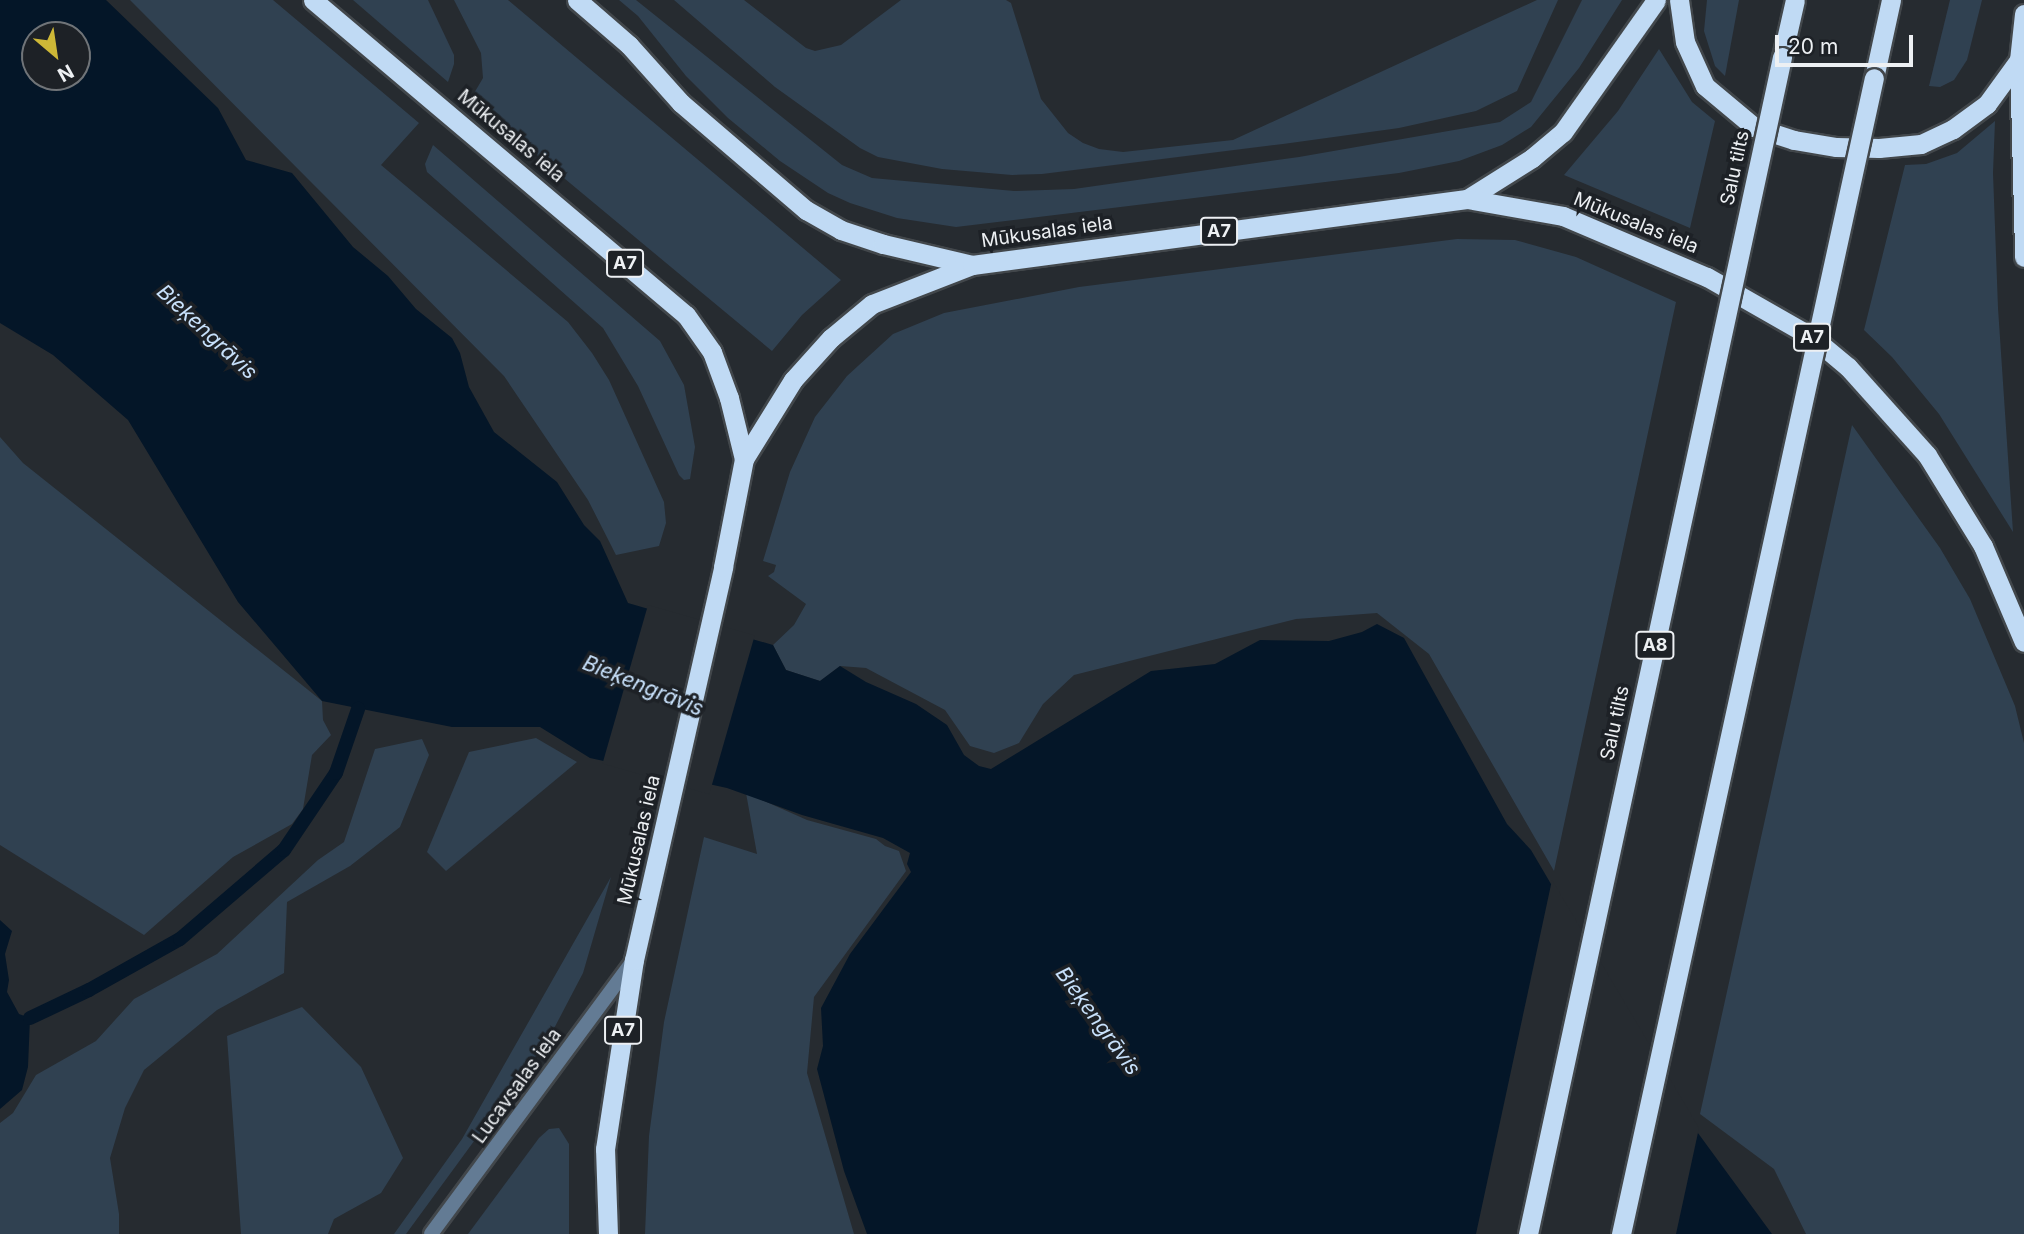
<!DOCTYPE html>
<html>
<head>
<meta charset="utf-8">
<style>
  body { margin:0 }
  #map { position:relative; width:2024px; height:1234px; overflow:hidden; background:#262b30; font-family:Inter,sans-serif }
  div>[style] { position:absolute }
  .green>* { inset:0; background:#304151 }
  .water>* { inset:0; background:#041628 }
  .pier>* { inset:0; background:#262b30; transform-origin:0 0 }
  .stream>* { height:14px; margin:-7px; padding:0 7px; transform-origin:7px; border-radius:7px; background:#041628 }
  .roads { filter:drop-shadow(2px 0 #42474b) drop-shadow(-2px 0 #42474b) drop-shadow(0 2px #42474b) drop-shadow(0 -2px #42474b) }
  .tertiary>* { height:14px; margin:-7px; padding:0 7px; transform-origin:7px; border-radius:7px; background:#637b94 }
  .trunk>* { height:19px; margin:-9.5px; padding:0 9.5px; transform-origin:9.5px; border-radius:9.5px; background:#c0daf4 }
  .bridges { filter:drop-shadow(2px 0 #42474b) drop-shadow(-2px 0 #42474b) drop-shadow(0 2px #42474b) drop-shadow(0 -2px #42474b) }
  .trunk-bridge>* { height:19px; margin:-9.5px; padding:0 9.5px; transform-origin:9.5px; border-radius:9.5px; background:#c0daf4 }
  span { translate:-50% -50%; white-space:nowrap; text-align:center; line-height:1.15; -webkit-text-stroke:7px #1d2126; paint-order:stroke }
  .shield-label span { padding:2px 5px; background:#1d2126; border:2px solid; border-radius:5px; -webkit-text-stroke-width:0 }
  .shield-label { font-size:18px; color:#edf0f3; font-weight:700 }
  .street-label { font-size:19px; color:#edf0f3 }
  .water-label { font-size:21px; color:#c8e1fb; font-style:italic }
  .north { position:absolute; left:21px; top:21px; width:70px; height:70px; box-sizing:border-box; background:#1d2126; border:2px solid #707478; border-radius:50%; rotate:151deg; font-size:19px; font-weight:700; line-height:28px; text-align:center; color:#edf0f3 }
  .north::after { content:''; display:block; margin:auto; width:24px; height:32px; background:#ceb837; clip-path:polygon(50% 0,100% 100%,50% 72%,0 100%) }
  .scale { position:absolute; left:1775px; top:35px; width:138px; height:32px; box-sizing:border-box; border:4px solid #edf0f3; border-top:0; padding-left:9px; font-size:21px; line-height:24px; white-space:nowrap; color:#edf0f3; -webkit-text-stroke:5px #1d2126; paint-order:stroke }
</style>
</head>
<body>
<div id="map">
  <div class="green">
    <i style="clip-path:polygon(130px 0,273px 0,419px 123px,381px 165px,568px 322px,592px 353px,609px 380px,664px 502px,666px 523px,659px 546px,616px 555px,588px 500px,504px 376px)"></i>
    <i style="clip-path:polygon(353px 0,428px 0,454px 55px,454px 64px,448px 82px)"></i>
    <i style="clip-path:polygon(454px 0,508px 0,841px 280px,802px 315px,772px 351px,470px 100px,483px 78px,481px 53px)"></i>
    <i style="clip-path:polygon(619px 0,636px 0,842px 165px,872px 178px,1014px 191px,1074px 189px,1299px 157px,1500px 122px,1531px 102px,1582px 0,1622px 0,1579px 68px,1531px 127px,1502px 145px,1459px 161px,1399px 173px,956px 227px,897px 218px,850px 203px,828px 193px,780px 161px,728px 118px,686px 76px,638px 16px)"></i>
    <i style="clip-path:polygon(674px 0,744px 0,806px 48px,815px 51px,841px 45px,901px 0,1006px 0,1011px 3px,1041px 99px,1068px 133px,1083px 143px,1099px 149px,1123px 152px,1233px 140px,1537px 0,1558px 0,1517px 91px,1476px 111px,1399px 128px,1283px 144px,1042px 174px,1012px 175px,942px 169px,878px 157px,860px 148px,775px 87px)"></i>
    <i style="clip-path:polygon(1707px 0,1739px 0,1725px 76px,1715px 66px,1704px 31px)"></i>
    <i style="clip-path:polygon(1950px 0,1982px 0,1967px 60px,1954px 80px,1940px 87px,1929px 86px)"></i>
    <i style="clip-path:polygon(1659px 49px,1692px 102px,1715px 121px,1690px 228px,1564px 175px,1618px 111px)"></i>
    <i style="clip-path:polygon(1995px 121px,1993px 173px,1998px 308px,2013px 532px,1939px 414px,1892px 357px,1864px 330px,1905px 165px,1926px 164px,1957px 153px)"></i>
    <i style="clip-path:polygon(433px 145px,660px 341px,684px 385px,695px 447px,690px 479px,684px 480px,679px 475px,638px 386px,603px 328px,427px 172px,425px 164px)"></i>
    <i style="clip-path:polygon(1457px 239px,1515px 240px,1576px 257px,1676px 302px,1554px 871px,1429px 654px,1377px 613px,1296px 619px,1074px 675px,1043px 704px,1019px 743px,994px 753px,970px 746px,945px 710px,866px 668px,840px 666px,820px 681px,786px 670px,773px 645px,794px 625px,806px 604px,768px 576px,774px 572px,776px 565px,763px 561px,790px 472px,815px 417px,847px 376px,893px 334px,944px 313px,1079px 287px)"></i>
    <i style="clip-path:polygon(1852px 425px,1940px 548px,1970px 599px,2015px 706px,2024px 743px,2024px 1234px,1806px 1234px,1774px 1169px,1700px 1114px)"></i>
    <i style="clip-path:polygon(0 437px,23px 463px,322px 701px,323px 720px,331px 735px,312px 755px,303px 809px,292px 824px,233px 857px,144px 935px,0 845px)"></i>
    <i style="clip-path:polygon(536px 738px,577px 762px,446px 871px,427px 852px,469px 752px)"></i>
    <i style="clip-path:polygon(422px 739px,429px 755px,400px 827px,350px 866px,287px 902px,284px 973px,217px 1010px,144px 1070px,125px 1108px,110px 1158px,119px 1214px,119px 1234px,0 1234px,0 1123px,13px 1113px,36px 1075px,96px 1041px,134px 999px,217px 954px,318px 860px,344px 842px,375px 749px)"></i>
    <i style="clip-path:polygon(746px 793px,807px 820px,876px 839px,885px 846px,899px 851px,906px 871px,814px 997px,807px 1073px,854px 1234px,645px 1234px,649px 1136px,664px 1022px,704px 837px,757px 854px)"></i>
    <i style="clip-path:polygon(611px 877px,583px 973px,548px 1040px,406px 1234px,394px 1234px,462px 1139px)"></i>
    <i style="clip-path:polygon(302px 1007px,361px 1067px,403px 1158px,381px 1193px,334px 1219px,328px 1234px,241px 1234px,227px 1036px)"></i>
    <i style="clip-path:polygon(559px 1128px,569px 1144px,569px 1234px,468px 1234px,539px 1138px,549px 1129px)"></i>
  </div>
  <div class="water">
    <i style="clip-path:polygon(evenodd,0 0,106px 0,218px 108px,246px 160px,292px 173px,353px 247px,388px 276px,416px 309px,452px 338px,460px 353px,469px 387px,494px 432px,557px 482px,584px 525px,600px 541px,628px 603px,773px 645px,786px 670px,820px 681px,840px 666px,866px 682px,916px 704px,947px 725px,964px 755px,979px 766px,991px 769px,1151px 671px,1215px 664px,1260px 640px,1329px 641px,1362px 632px,1377px 624px,1404px 638px,1507px 824px,1531px 850px,1695px 1129px,1772px 1234px,867px 1234px,844px 1171px,817px 1069px,823px 1046px,821px 1008px,850px 954px,911px 872px,907px 864px,910px 853px,883px 838px,802px 815px,727px 788px,590px 758px,540px 727px,452px 727px,322px 701px,238px 602px,128px 420px,53px 355px,0 323px,0 0,35px 35px,77px 35px,77px 77px,35px 77px,35px 35px)"></i>
    <i style="clip-path:polygon(0 920px,12px 931px,5px 954px,9px 980px,7px 992px,19px 1014px,30px 1018px,28px 1067px,22px 1090px,0 1109px)"></i>
  </div>
  <div class="pier">
    <i style="left:648px;top:605px;width:111px;height:165px;rotate:16deg"></i>
    <i style="clip-path:polygon(1552px 880px,1699px 1128px,1676px 1234px,1476px 1234px)"></i>
  </div>
  <div class="stream">
    <i style="left:30px;top:1018px;width:65px;rotate:-25.4deg"></i>
    <i style="left:89px;top:990px;width:104px;rotate:-29.3deg"></i>
    <i style="left:180px;top:939px;width:137px;rotate:-40.6deg"></i>
    <i style="left:284px;top:850px;width:93px;rotate:-56deg"></i>
    <i style="left:336px;top:773px;width:68px;rotate:-71deg"></i>
  </div>
  <div class="roads">
    <div class="tertiary">
      <i style="left:431px;top:1234px;width:340px;rotate:-53.5deg"></i>
    </div>
    <div class="trunk">
      <i style="left:313px;top:0;width:488px;rotate:40.2deg"></i>
      <i style="left:686px;top:315px;width:45px;rotate:54.9deg"></i>
      <i style="left:712px;top:352px;width:49px;rotate:69.7deg"></i>
      <i style="left:729px;top:398px;width:63px;rotate:76.2deg"></i>
      <i style="left:577px;top:0;width:69px;rotate:40.9deg"></i>
      <i style="left:629px;top:45px;width:78px;rotate:48.1deg"></i>
      <i style="left:681px;top:103px;width:165px;rotate:40.6deg"></i>
      <i style="left:806px;top:210px;width:40px;rotate:29.7deg"></i>
      <i style="left:841px;top:230px;width:44px;rotate:18.4deg"></i>
      <i style="left:883px;top:244px;width:91px;rotate:13.3deg"></i>
      <i style="left:1679px;top:0;width:42px;rotate:81.9deg"></i>
      <i style="left:1685px;top:42px;width:48px;rotate:65.6deg"></i>
      <i style="left:1705px;top:86px;width:64px;rotate:39.9deg"></i>
      <i style="left:1754px;top:127px;width:42px;rotate:18deg"></i>
      <i style="left:1794px;top:140px;width:43px;rotate:9.5deg"></i>
      <i style="left:1836px;top:147px;width:43px;rotate:1.3deg"></i>
      <i style="left:1879px;top:148px;width:42px;rotate:-5.4deg"></i>
      <i style="left:1921px;top:144px;width:35px;rotate:-25deg"></i>
      <i style="left:1953px;top:129px;width:42px;rotate:-36.3deg"></i>
      <i style="left:1987px;top:104px;width:54px;rotate:-54deg"></i>
      <i style="left:2024px;top:14px;width:46px;rotate:96.2deg"></i>
      <i style="left:2019px;top:60px;width:197px;rotate:88.5deg"></i>
      <i style="left:1782px;top:57px;width:58px;rotate:-77.2deg"></i>
      <i style="left:1874px;top:78px;width:80px;rotate:-77.7deg"></i>
      <i style="left:1467px;top:199px;width:77px;rotate:-32.2deg"></i>
      <i style="left:1532px;top:158px;width:40px;rotate:-40deg"></i>
      <i style="left:1563px;top:132px;width:161px;rotate:-54.8deg"></i>
      <i style="left:608px;top:1234px;width:85px;rotate:-92deg"></i>
      <i style="left:605px;top:1149px;width:191px;rotate:-81.3deg"></i>
      <i style="left:634px;top:960px;width:403px;rotate:-77.2deg"></i>
      <i style="left:723px;top:567px;width:110px;rotate:-79deg"></i>
      <i style="left:744px;top:459px;width:93px;rotate:-58.2deg"></i>
      <i style="left:793px;top:380px;width:57px;rotate:-47.9deg"></i>
      <i style="left:831px;top:338px;width:53px;rotate:-39.7deg"></i>
      <i style="left:872px;top:304px;width:107px;rotate:-21.3deg"></i>
      <i style="left:972px;top:265px;width:499px;rotate:-7.6deg"></i>
      <i style="left:1467px;top:199px;width:97px;rotate:10deg"></i>
      <i style="left:1563px;top:216px;width:156px;rotate:23deg"></i>
      <i style="left:1707px;top:277px;width:121px;rotate:29.7deg"></i>
      <i style="left:1812px;top:337px;width:47px;rotate:39.8deg"></i>
      <i style="left:1848px;top:367px;width:118px;rotate:48.1deg"></i>
      <i style="left:1927px;top:455px;width:107px;rotate:58.4deg"></i>
      <i style="left:1983px;top:546px;width:104px;rotate:66.9deg"></i>
    </div>
  </div>
  <div class="bridges">
    <div class="trunk-bridge">
      <i style="left:1528px;top:1234px;width:1204px;rotate:-77.82deg"></i>
      <i style="left:1621px;top:1234px;width:1183px;rotate:-77.66deg"></i>
    </div>
  </div>
  <div class="shield-label">
    <span style="left:1219px;top:231px">A7</span>
    <span style="left:625px;top:263px">A7</span>
    <span style="left:1812px;top:337px">A7</span>
    <span style="left:1655px;top:645px">A8</span>
    <span style="left:623px;top:1030px">A7</span>
  </div>
  <div class="street-label">
    <span style="left:511px;top:136px;rotate:40deg">Mūkusalas iela</span>
    <span style="left:1735px;top:168px;rotate:-78deg">Salu tilts</span>
    <span style="left:1636px;top:223px;rotate:22deg">Mūkusalas iela</span>
    <span style="left:1047px;top:232px;rotate:-8deg">Mūkusalas iela</span>
    <span style="left:1615px;top:723px;rotate:-78deg">Salu tilts</span>
    <span style="left:639px;top:840px;rotate:-77deg">Mūkusalas iela</span>
    <span style="left:517px;top:1086px;rotate:-54deg">Lucavsalas iela</span>
  </div>
  <div class="water-label">
    <span style="left:207px;top:332px;rotate:43deg">Bieķengrāvis</span>
    <span style="left:643px;top:686px;rotate:22deg">Bieķengrāvis</span>
    <span style="left:1098px;top:1021px;rotate:54deg">Bieķengrāvis</span>
  </div>
  <div class="north">N</div>
  <div class="scale">20 m</div>
</div>
</body>
</html>
